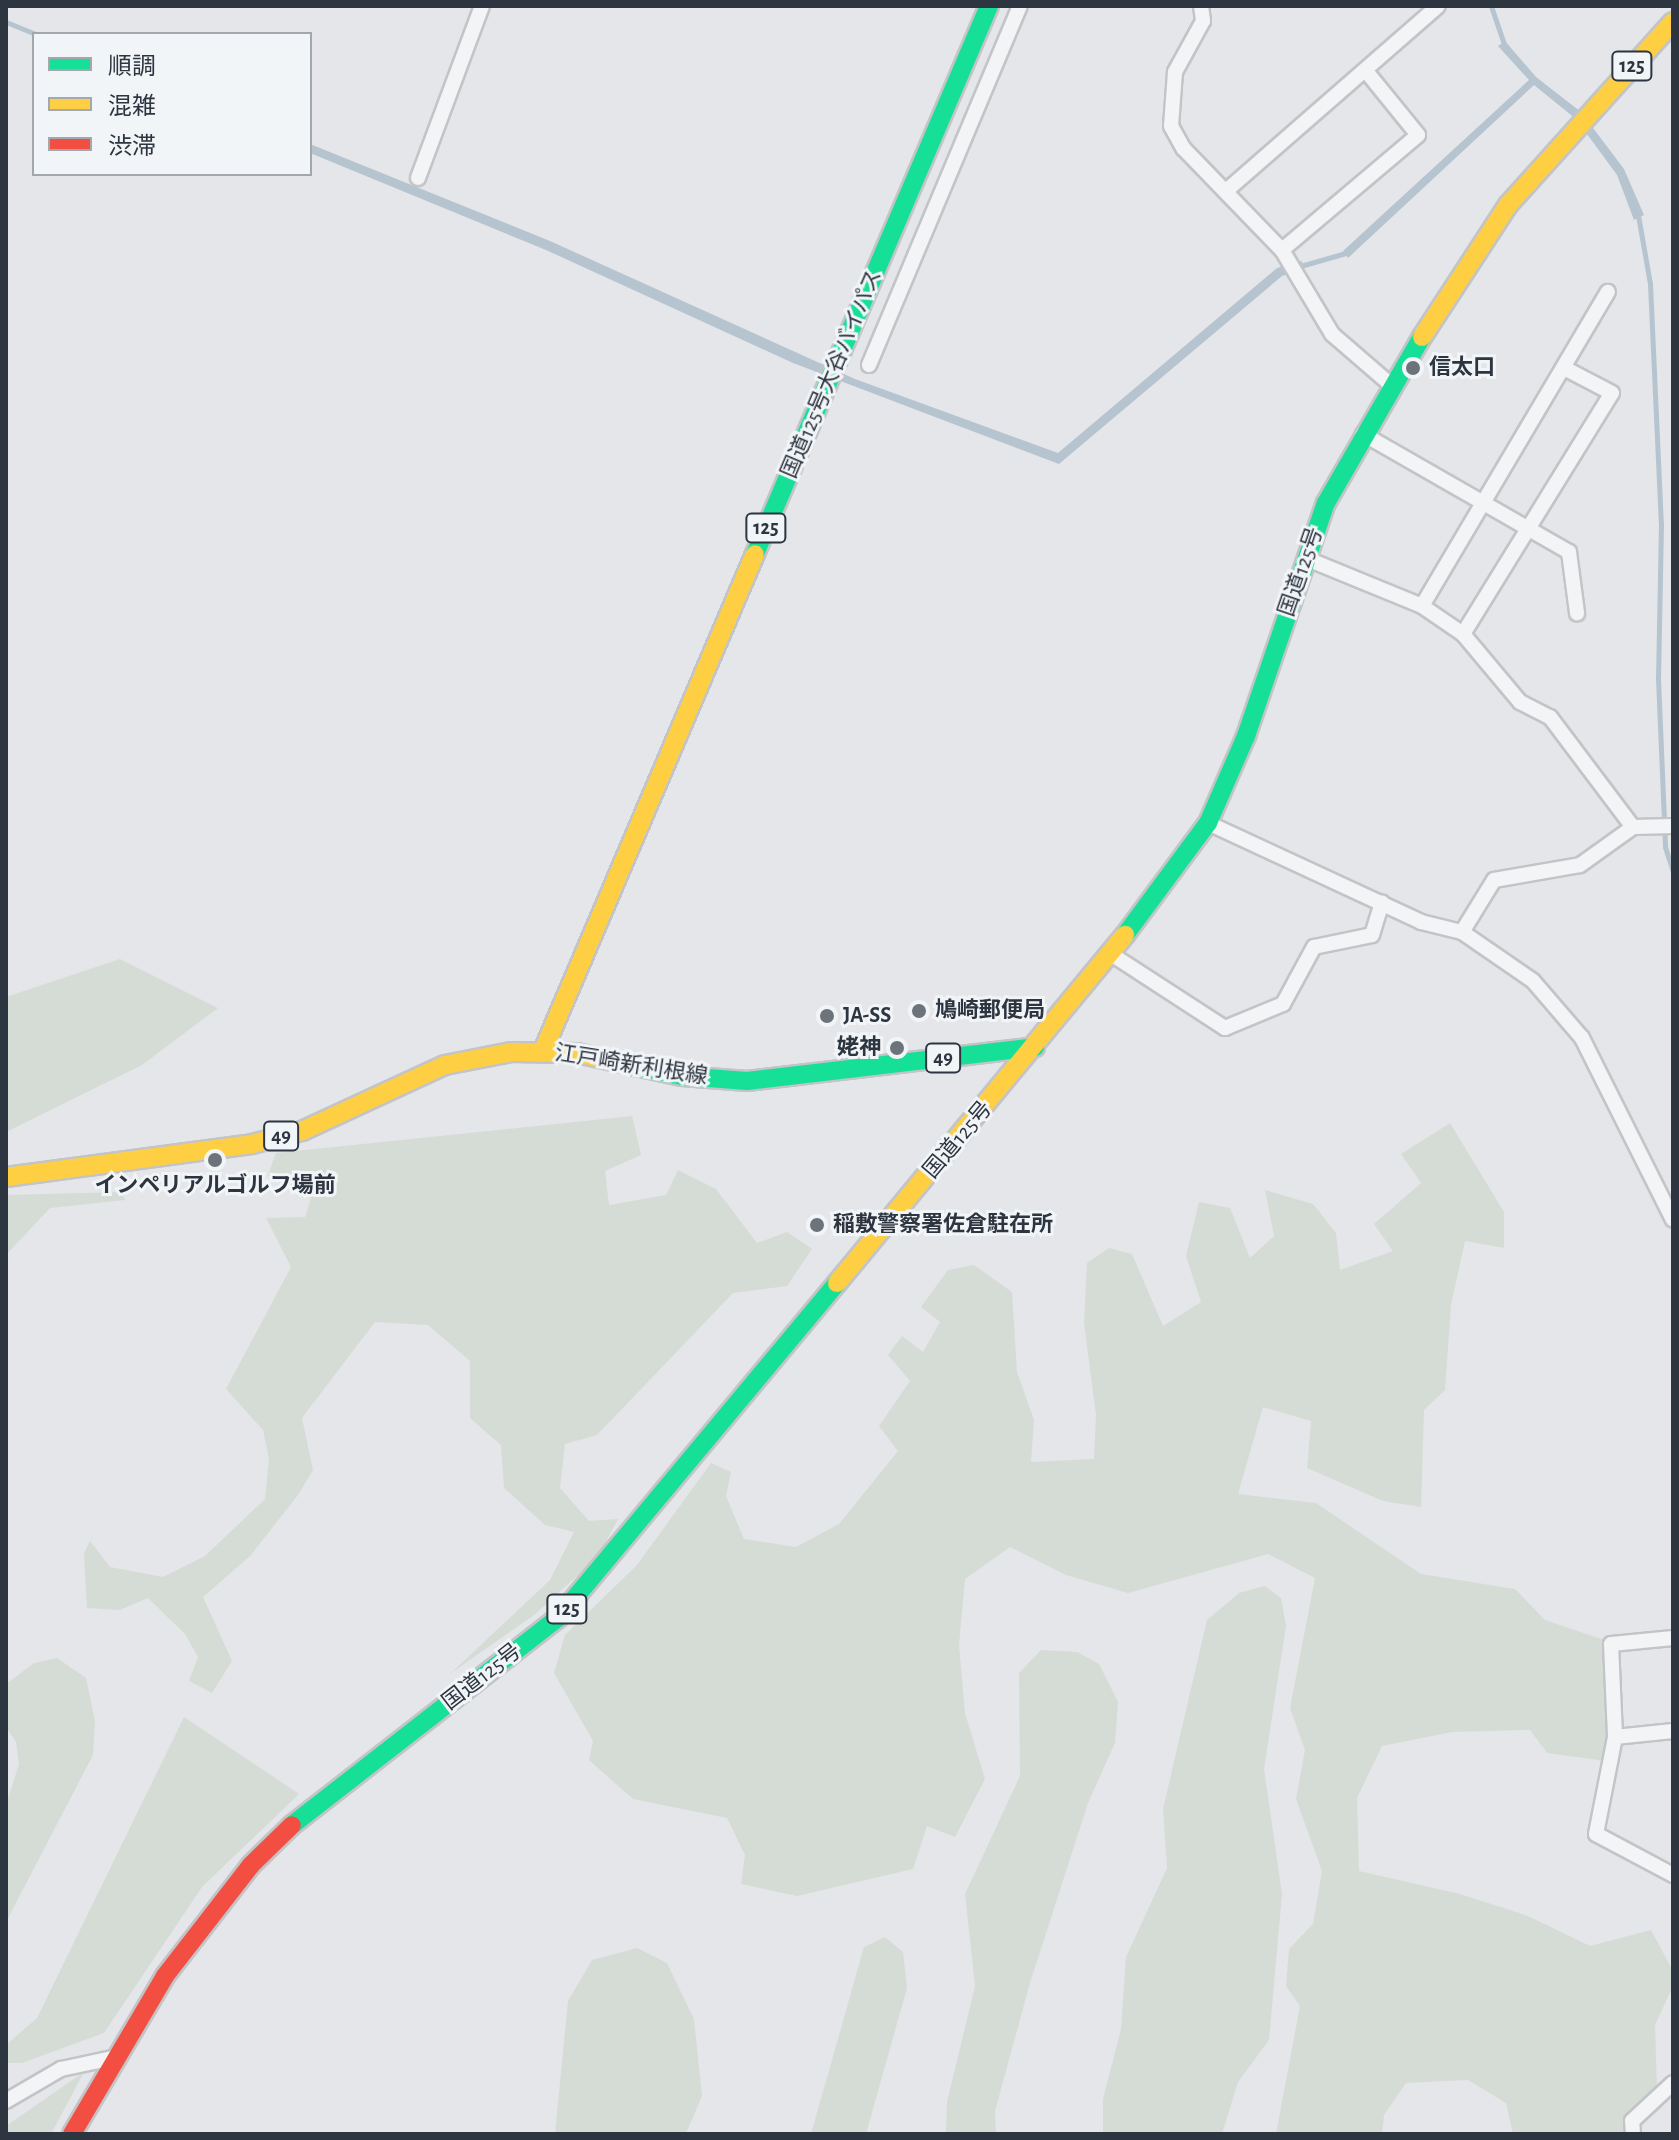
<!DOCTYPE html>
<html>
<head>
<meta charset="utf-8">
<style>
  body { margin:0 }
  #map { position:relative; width:1679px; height:2140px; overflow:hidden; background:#e4e6e9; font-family:"Alegreya Sans","Noto Sans JP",sans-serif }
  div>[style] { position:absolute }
  .green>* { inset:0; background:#d5dcd5 }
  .water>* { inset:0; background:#b6c4d0 }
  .stream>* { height:5px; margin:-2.5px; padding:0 2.5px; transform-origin:2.5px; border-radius:2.5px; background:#b6c4d0 }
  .roads { filter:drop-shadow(2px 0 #c3c4c7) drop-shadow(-2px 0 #c3c4c7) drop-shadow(0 2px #c3c4c7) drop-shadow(0 -2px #c3c4c7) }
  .street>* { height:14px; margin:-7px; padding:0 7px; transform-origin:7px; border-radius:7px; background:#f3f4f5 }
  .fast>* { height:18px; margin:-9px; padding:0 9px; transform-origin:9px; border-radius:9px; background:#16e098 }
  .slow>* { height:18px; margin:-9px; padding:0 9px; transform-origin:9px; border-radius:9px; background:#ffcf43 }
  .jam>* { height:18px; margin:-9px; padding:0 9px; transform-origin:9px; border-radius:9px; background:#f24e42 }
  .dots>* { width:22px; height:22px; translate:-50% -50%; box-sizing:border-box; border:4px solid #f2f5f7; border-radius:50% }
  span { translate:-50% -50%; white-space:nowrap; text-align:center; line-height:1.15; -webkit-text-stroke:6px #f2f5f7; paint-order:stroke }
  .shield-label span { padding:2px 6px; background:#f2f5f7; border:2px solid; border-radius:6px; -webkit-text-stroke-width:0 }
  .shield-label { font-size:20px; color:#2d3540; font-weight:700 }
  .poi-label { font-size:22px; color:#2d3540; font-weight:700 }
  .left { translate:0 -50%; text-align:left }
  .right { translate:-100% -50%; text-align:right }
  .street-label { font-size:22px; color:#2d3540 }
  .frame { position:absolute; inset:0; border:8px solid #2d3540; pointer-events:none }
  .legend { position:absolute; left:32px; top:32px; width:280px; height:144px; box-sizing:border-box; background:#f2f5f7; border:2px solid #a3a8ae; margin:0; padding:10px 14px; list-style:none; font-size:24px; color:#2d3540 }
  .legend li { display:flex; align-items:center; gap:16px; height:40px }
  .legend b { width:40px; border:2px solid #a3a8ae }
</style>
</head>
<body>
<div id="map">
  <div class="green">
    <i style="clip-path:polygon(120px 959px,218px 1008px,142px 1065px,6px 1132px,6px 997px)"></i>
    <i style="clip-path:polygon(632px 1116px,641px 1155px,605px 1171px,609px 1205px,666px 1195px,678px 1170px,716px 1189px,757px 1243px,787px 1232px,812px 1249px,787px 1286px,733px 1293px,597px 1435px,565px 1444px,560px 1488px,589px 1521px,618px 1519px,598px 1557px,534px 1615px,450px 1674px,550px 1580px,574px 1532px,545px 1525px,504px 1488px,501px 1445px,470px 1418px,470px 1361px,428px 1325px,375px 1322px,302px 1418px,313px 1470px,298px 1495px,250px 1556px,203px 1597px,232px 1661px,212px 1693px,189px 1681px,198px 1657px,185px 1634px,148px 1598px,120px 1610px,87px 1608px,84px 1553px,90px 1541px,110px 1567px,163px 1577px,205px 1556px,265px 1499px,269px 1459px,263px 1430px,226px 1389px,291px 1267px,266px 1218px,305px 1217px,311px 1198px,268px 1175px,276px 1153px)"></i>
    <i style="clip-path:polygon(1450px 1123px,1504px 1212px,1504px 1248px,1465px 1241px,1451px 1305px,1445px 1390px,1424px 1410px,1421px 1507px,1383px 1501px,1307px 1468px,1311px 1421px,1263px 1407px,1238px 1494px,1316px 1503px,1421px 1574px,1515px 1589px,1545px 1620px,1607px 1641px,1614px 1692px,1606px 1761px,1547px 1753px,1530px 1730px,1452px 1732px,1382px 1746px,1357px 1798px,1359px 1871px,1460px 1894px,1528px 1916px,1590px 1946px,1651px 1930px,1673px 1971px,1673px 1986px,1655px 2025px,1657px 2088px,1626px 2117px,1626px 2134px,1513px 2134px,1506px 2103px,1468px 2080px,1406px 2083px,1384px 2115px,1382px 2134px,1276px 2134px,1300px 2006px,1286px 1986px,1289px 1949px,1313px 1924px,1322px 1871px,1296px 1799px,1305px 1750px,1290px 1708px,1315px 1578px,1268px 1554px,1128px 1593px,1066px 1575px,1010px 1547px,965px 1579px,959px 1645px,965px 1713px,985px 1779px,955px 1837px,927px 1826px,913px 1869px,797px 1896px,741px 1884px,745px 1855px,727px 1818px,633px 1799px,589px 1760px,593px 1741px,554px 1673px,565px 1635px,637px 1565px,711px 1463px,731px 1472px,726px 1496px,744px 1539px,796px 1547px,839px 1524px,898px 1451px,879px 1426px,910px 1381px,888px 1355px,902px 1336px,923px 1352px,940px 1322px,921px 1307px,948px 1270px,974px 1265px,1012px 1292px,1017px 1372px,1034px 1420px,1031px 1462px,1094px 1459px,1096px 1415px,1084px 1323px,1087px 1263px,1109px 1248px,1132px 1254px,1163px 1326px,1201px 1302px,1186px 1256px,1199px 1202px,1230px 1208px,1250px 1258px,1274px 1236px,1265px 1190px,1313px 1204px,1336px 1233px,1340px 1270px,1393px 1251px,1374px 1224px,1421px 1183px,1401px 1154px)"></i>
    <i style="clip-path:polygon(122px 1192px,125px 1200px,50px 1208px,6px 1255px,6px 1195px)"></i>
    <i style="clip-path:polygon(1265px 1586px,1281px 1598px,1286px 1626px,1264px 1769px,1282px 1894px,1269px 2040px,1238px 2082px,1222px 2134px,1103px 2134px,1103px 2099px,1121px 2029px,1126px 1957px,1167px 1868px,1163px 1809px,1207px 1620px,1239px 1593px)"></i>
    <i style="clip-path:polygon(1041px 1650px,1077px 1652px,1099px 1664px,1118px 1702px,1115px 1743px,1088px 1803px,1030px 1983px,995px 2111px,996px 2134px,946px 2134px,947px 2102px,975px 1986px,965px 1894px,1020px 1776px,1019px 1673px)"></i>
    <i style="clip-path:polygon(57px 1658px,86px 1678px,95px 1721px,93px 1755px,6px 1922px,6px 1805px,19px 1764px,16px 1742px,6px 1727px,6px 1684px,34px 1663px)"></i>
    <i style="clip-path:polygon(184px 1717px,299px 1794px,202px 1887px,104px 2033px,22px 2063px,6px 2063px,6px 2045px,37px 2018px)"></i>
    <i style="clip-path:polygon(885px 1937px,903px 1952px,907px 1988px,866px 2134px,811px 2134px,864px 1947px)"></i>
    <i style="clip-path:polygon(637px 1948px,667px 1963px,694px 2019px,702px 2096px,688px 2129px,685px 2134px,555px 2134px,568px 2001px,592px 1960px)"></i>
    <i style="clip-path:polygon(84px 2072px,51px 2134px,6px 2134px,6px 2126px)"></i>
  </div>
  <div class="water">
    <i style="clip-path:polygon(1505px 41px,1536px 77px,1581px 112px,1624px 169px,1644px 215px,1634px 220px,1617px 175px,1576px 119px,1534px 85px,1348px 258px,1343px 251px,1529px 80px,1498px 46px)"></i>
    <i style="clip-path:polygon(310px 144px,550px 241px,855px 379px,1058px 453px,1277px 268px,1302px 261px,1303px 270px,1282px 276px,1059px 464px,793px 363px,546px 250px,310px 153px)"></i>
  </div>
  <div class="stream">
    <i style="left:1491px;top:6px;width:43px;rotate:71.1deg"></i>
    <i style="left:6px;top:22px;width:32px;rotate:22deg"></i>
    <i style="left:1638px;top:215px;width:70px;rotate:80.1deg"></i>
    <i style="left:1650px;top:284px;width:240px;rotate:87.4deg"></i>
    <i style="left:1661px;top:524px;width:154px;rotate:91.1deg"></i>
    <i style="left:1658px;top:678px;width:169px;rotate:87.6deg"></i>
    <i style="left:1665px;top:847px;width:26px;rotate:72deg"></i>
    <i style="left:1297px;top:267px;width:54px;rotate:-16.1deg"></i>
  </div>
  <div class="roads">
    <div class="street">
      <i style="left:1201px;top:6px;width:15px;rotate:82deg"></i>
      <i style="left:1203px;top:21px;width:58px;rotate:118.8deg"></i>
      <i style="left:1175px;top:72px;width:54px;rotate:94.2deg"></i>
      <i style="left:1171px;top:126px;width:26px;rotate:61deg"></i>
      <i style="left:1184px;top:149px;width:141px;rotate:45.9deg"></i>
      <i style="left:1282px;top:250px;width:98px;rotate:59.2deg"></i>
      <i style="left:1332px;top:334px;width:78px;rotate:40.8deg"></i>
      <i style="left:418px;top:178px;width:184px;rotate:-69.6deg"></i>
      <i style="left:1226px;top:191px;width:281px;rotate:-41.1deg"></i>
      <i style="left:1282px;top:250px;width:178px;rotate:-40.2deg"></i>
      <i style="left:1418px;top:135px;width:82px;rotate:-129.1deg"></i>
      <i style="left:869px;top:365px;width:389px;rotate:-67.2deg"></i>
      <i style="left:1363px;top:434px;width:237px;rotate:29.8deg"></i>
      <i style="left:1569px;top:552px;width:62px;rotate:82.5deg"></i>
      <i style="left:1305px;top:558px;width:126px;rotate:22.3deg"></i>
      <i style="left:1422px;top:606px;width:50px;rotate:34.3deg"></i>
      <i style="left:1463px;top:634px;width:89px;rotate:50deg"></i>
      <i style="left:1520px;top:702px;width:34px;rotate:27deg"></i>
      <i style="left:1550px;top:717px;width:138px;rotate:53deg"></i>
      <i style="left:1633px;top:827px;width:40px;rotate:-1.4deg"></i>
      <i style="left:1422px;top:606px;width:365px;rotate:-59.4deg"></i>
      <i style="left:1463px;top:634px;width:283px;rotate:-58.3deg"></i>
      <i style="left:1612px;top:393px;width:54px;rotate:-152.5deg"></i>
      <i style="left:1208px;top:823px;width:235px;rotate:24.9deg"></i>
      <i style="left:1421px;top:922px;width:42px;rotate:13.7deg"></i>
      <i style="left:1462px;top:932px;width:86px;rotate:34.6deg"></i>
      <i style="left:1533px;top:981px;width:75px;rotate:49.3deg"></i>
      <i style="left:1582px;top:1038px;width:203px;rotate:63.4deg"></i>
      <i style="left:1462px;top:932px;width:61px;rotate:-58.4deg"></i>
      <i style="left:1494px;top:880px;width:87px;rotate:-9.9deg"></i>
      <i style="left:1580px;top:865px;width:65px;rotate:-35.6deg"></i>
      <i style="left:1111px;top:954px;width:136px;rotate:33deg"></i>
      <i style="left:1225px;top:1028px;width:63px;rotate:-22.5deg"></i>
      <i style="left:1283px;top:1004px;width:65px;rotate:-61.5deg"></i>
      <i style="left:1314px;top:947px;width:59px;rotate:-11.7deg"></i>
      <i style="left:1372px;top:935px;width:34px;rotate:-73deg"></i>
      <i style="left:1673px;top:1638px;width:62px;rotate:174.5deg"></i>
      <i style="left:1611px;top:1644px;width:93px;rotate:87.5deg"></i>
      <i style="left:1615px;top:1737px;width:99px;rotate:101.1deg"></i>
      <i style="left:1596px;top:1834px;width:87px;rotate:28deg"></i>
      <i style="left:1615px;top:1737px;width:58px;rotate:-5.9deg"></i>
      <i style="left:6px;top:2101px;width:64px;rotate:-30.2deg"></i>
      <i style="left:61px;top:2069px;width:57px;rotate:-12.1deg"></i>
      <i style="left:1633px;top:2134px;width:13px;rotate:-94deg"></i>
      <i style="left:1632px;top:2121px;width:56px;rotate:-42.8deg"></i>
    </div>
    <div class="fast">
      <i style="left:755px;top:554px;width:596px;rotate:-66.88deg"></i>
      <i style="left:1125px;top:935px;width:139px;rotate:-53.5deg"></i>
      <i style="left:1208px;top:823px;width:95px;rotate:-66.4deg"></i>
      <i style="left:1246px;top:736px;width:246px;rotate:-71.1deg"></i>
      <i style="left:1326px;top:503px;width:192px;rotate:-60deg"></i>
      <i style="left:626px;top:1064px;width:57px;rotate:12.1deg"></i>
      <i style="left:682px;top:1076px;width:65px;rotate:4.4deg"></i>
      <i style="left:747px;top:1081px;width:290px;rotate:-6.7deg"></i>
      <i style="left:292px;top:1825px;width:337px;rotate:-37.9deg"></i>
      <i style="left:558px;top:1618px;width:436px;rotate:-50.2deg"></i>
    </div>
    <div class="slow">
      <i style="left:1422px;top:337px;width:158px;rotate:-56.9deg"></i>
      <i style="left:1508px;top:205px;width:246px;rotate:-48deg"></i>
      <i style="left:543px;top:1051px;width:540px;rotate:-66.9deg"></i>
      <i style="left:6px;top:1177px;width:248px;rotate:-7.6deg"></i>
      <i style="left:252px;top:1144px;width:52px;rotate:-14.6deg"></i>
      <i style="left:302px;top:1131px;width:157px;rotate:-24.8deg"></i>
      <i style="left:445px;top:1065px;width:67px;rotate:-11.1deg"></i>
      <i style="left:511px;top:1052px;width:66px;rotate:0.9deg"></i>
      <i style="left:577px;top:1053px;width:50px;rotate:12.7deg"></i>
      <i style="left:837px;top:1283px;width:452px;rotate:-50.4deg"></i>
    </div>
    <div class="jam">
      <i style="left:72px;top:2134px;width:183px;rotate:-59.5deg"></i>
      <i style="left:165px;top:1976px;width:140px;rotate:-52.2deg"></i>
      <i style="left:251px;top:1865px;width:57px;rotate:-44.3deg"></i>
    </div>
  </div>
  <div class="dots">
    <i style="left:1413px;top:368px;background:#6d737b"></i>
    <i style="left:919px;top:1011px;background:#6d737b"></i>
    <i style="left:827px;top:1016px;background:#6d737b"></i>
    <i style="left:897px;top:1048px;background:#6d737b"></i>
    <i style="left:215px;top:1160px;background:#6d737b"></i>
    <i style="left:817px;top:1225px;background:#6d737b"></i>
  </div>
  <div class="shield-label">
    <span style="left:1632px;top:66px">125</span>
    <span style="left:766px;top:528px">125</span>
    <span style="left:943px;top:1058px">49</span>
    <span style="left:281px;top:1136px">49</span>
    <span style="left:567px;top:1609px">125</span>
  </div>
  <div class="poi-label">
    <span class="left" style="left:1429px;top:368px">信太口</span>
    <span class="left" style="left:935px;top:1011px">鳩崎郵便局</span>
    <span class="left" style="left:843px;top:1016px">JA-SS</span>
    <span class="right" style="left:881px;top:1048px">姥神</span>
    <span style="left:215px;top:1186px">インペリアルゴルフ場前</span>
    <span class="left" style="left:833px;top:1225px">稲敷警察署佐倉駐在所</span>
  </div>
  <div class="street-label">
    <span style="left:832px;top:374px;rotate:-67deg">国道125号大谷バイパス</span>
    <span style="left:1301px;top:572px;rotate:-71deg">国道125号</span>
    <span style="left:631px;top:1065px;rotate:9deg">江戸崎新利根線</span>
    <span style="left:958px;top:1140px;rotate:-50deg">国道125号</span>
    <span style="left:482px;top:1677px;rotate:-38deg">国道125号</span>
  </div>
  <div class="frame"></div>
  <ul class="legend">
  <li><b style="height:10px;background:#16e098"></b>順調</li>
  <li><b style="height:10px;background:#ffcf43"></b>混雑</li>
  <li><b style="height:10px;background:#f24e42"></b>渋滞</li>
  </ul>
</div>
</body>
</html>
